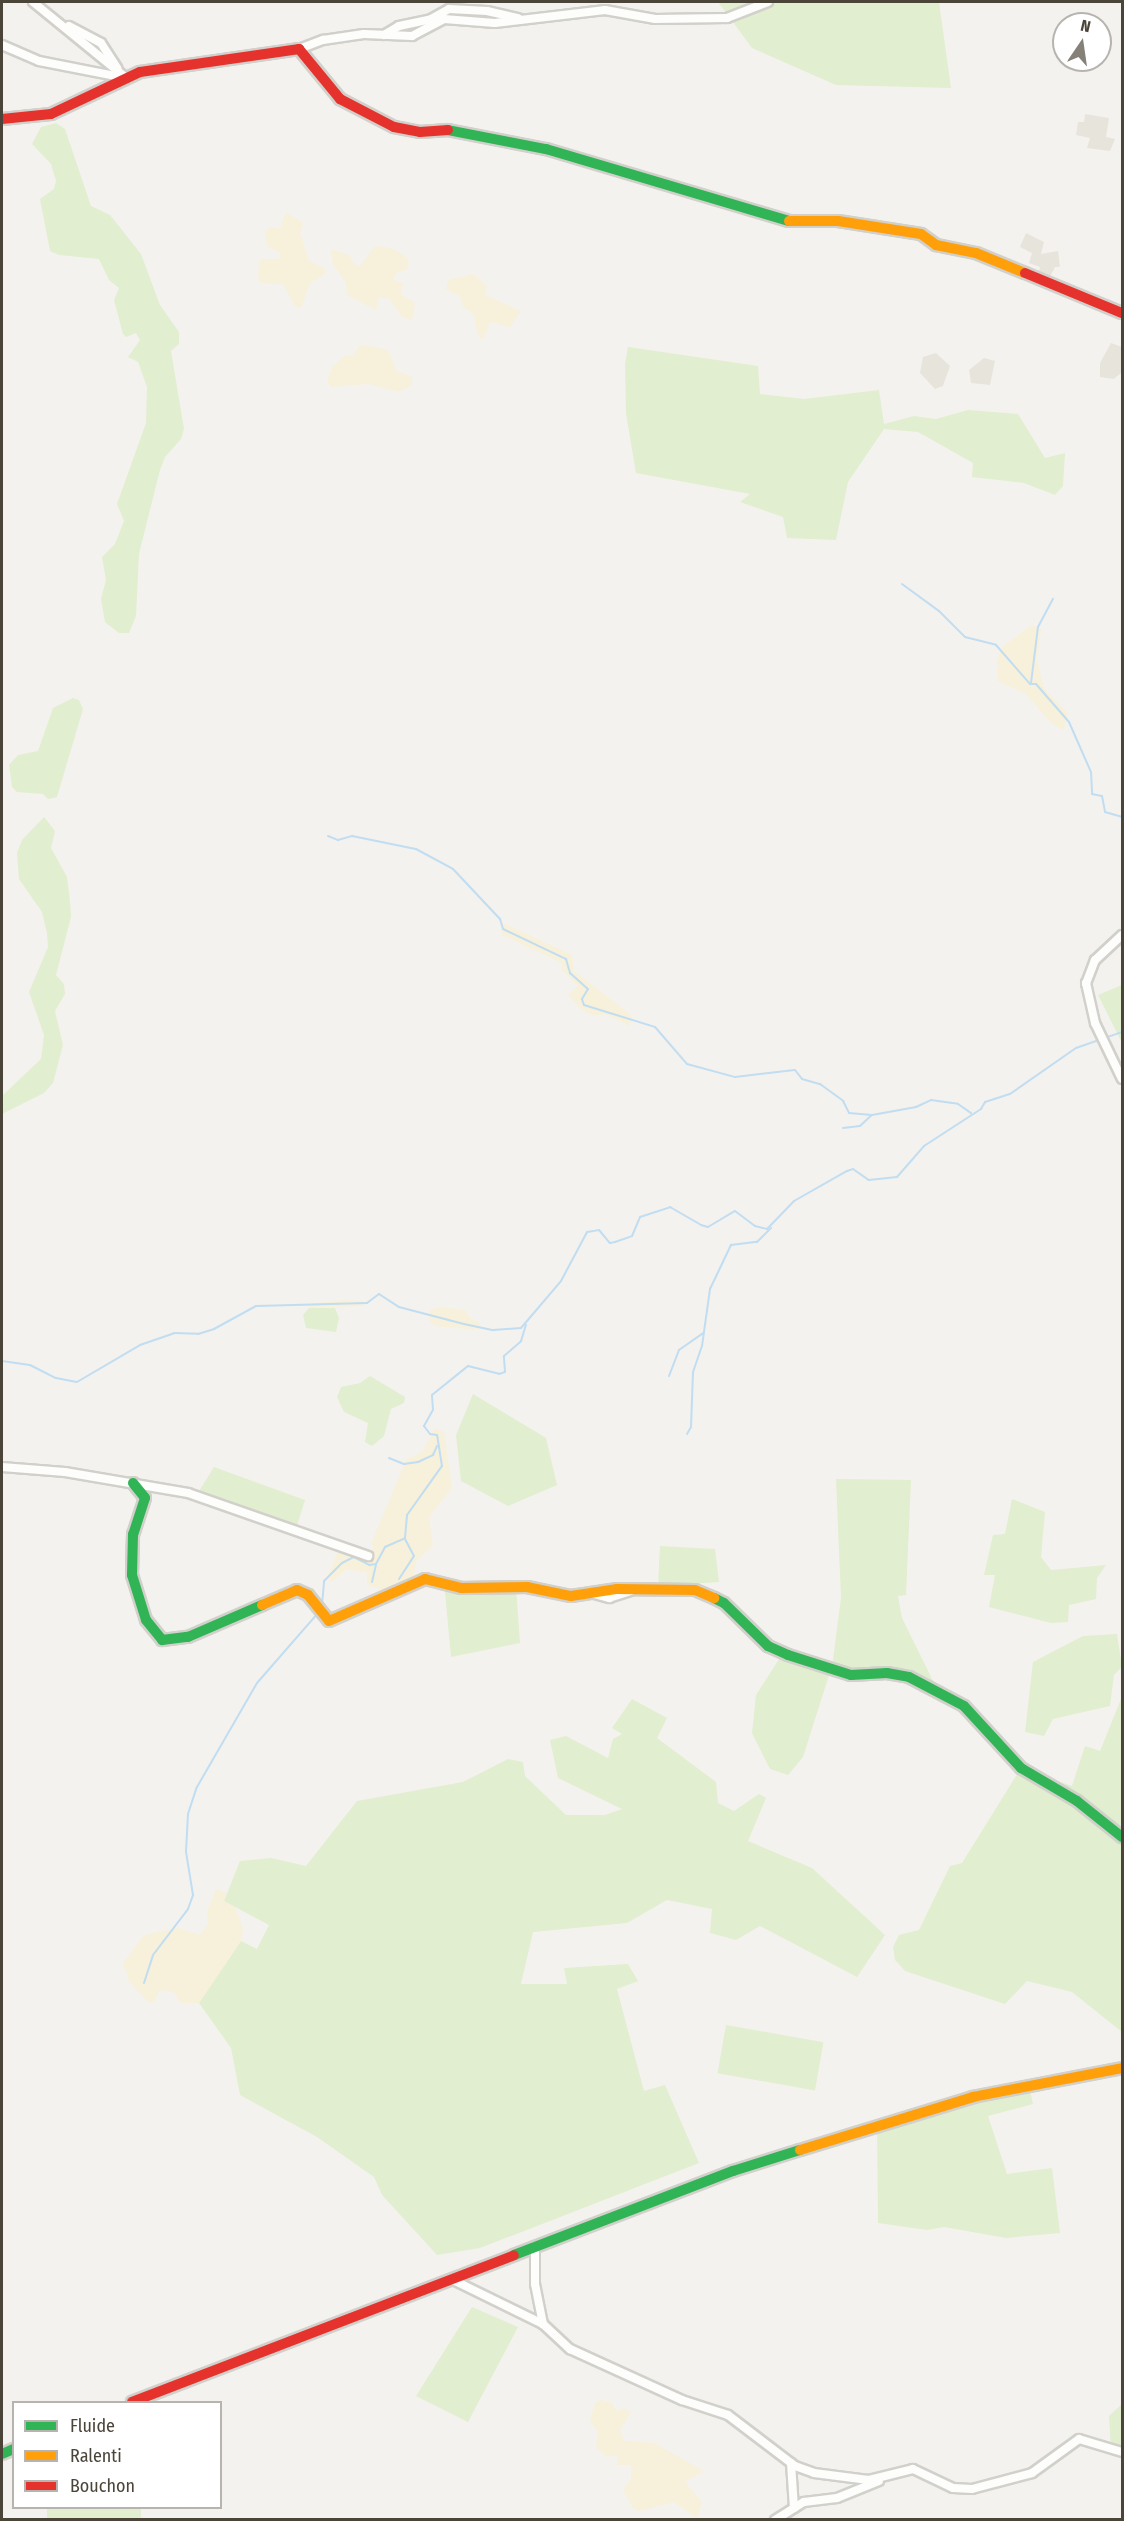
<!DOCTYPE html>
<html>
<head>
<meta charset="utf-8">
<style>
  body { margin:0 }
  #map { position:relative; width:1124px; height:2521px; overflow:hidden; background:#f4f2ee; font-family:"Fira Sans Condensed",sans-serif }
  div>[style] { position:absolute }
  .residential>* { inset:0; background:#e7e4dc }
  .green>* { inset:0; background:#e1eecf; transform-origin:0 0 }
  .sand>* { inset:0; background:#f7f0da }
  .stream>* { height:2px; margin:-1px; padding:0 1px; transform-origin:1px; border-radius:1px; background:#c0ddf1 }
  .roads { filter:drop-shadow(2px 0 #d2d0cb) drop-shadow(-2px 0 #d2d0cb) drop-shadow(0 2px #d2d0cb) drop-shadow(0 -2px #d2d0cb) }
  .street>* { height:8px; margin:-4px; padding:0 4px; transform-origin:4px; border-radius:4px; background:#fdfdfc }
  .fast>* { height:10px; margin:-5px; padding:0 5px; transform-origin:5px; border-radius:5px; background:#30b455 }
  .slow>* { height:10px; margin:-5px; padding:0 5px; transform-origin:5px; border-radius:5px; background:#ff9f0a }
  .jam>* { height:10px; margin:-5px; padding:0 5px; transform-origin:5px; border-radius:5px; background:#e5322d }
  span { translate:-50% -50%; white-space:nowrap; text-align:center; line-height:1.15; -webkit-text-stroke:5px #fff; paint-order:stroke }
  .frame { position:absolute; inset:0; border:3px solid #4b4439; pointer-events:none }
  .legend { position:absolute; left:12px; top:2401px; width:210px; height:108px; box-sizing:border-box; background:#fff; border:2px solid #b7b4b0; margin:0; padding:8px 10px; list-style:none; font-size:18px; color:#4b4439 }
  .legend li { display:flex; align-items:center; gap:12px; height:30px }
  .legend b { width:30px; border:2px solid #b7b4b0 }
  .north { position:absolute; left:1052px; top:12px; width:60px; height:60px; box-sizing:border-box; background:#fff; border:2px solid #b7b4b0; border-radius:50%; rotate:13deg; font-size:16px; font-weight:700; line-height:24px; text-align:center; color:#4b4439 }
  .north::after { content:''; display:block; margin:auto; width:21px; height:27px; background:#868178; clip-path:polygon(50% 0,100% 100%,50% 72%,0 100%) }
</style>
</head>
<body>
<div id="map">
  <div class="residential">
    <i style="clip-path:polygon(1085px 114px,1109px 118px,1106px 137px,1115px 139px,1110px 151px,1087px 148px,1090px 138px,1076px 135px,1078px 122px,1084px 122px)"></i>
    <i style="clip-path:polygon(1026px 233px,1044px 242px,1041px 254px,1058px 251px,1060px 267px,1055px 267px,1049px 279px,1038px 275px,1040px 267px,1029px 263px,1032px 253px,1020px 247px)"></i>
    <i style="clip-path:polygon(1111px 343px,1122px 347px,1122px 372px,1114px 379px,1100px 377px,1100px 363px)"></i>
    <i style="clip-path:polygon(936px 353px,950px 366px,943px 386px,935px 389px,920px 373px,923px 357px)"></i>
    <i style="clip-path:polygon(984px 358px,995px 361px,990px 385px,971px 383px,969px 370px)"></i>
  </div>
  <div class="green">
    <i style="clip-path:polygon(718px 2px,939px 2px,951px 88px,836px 85px,752px 48px)"></i>
    <i style="clip-path:polygon(56px 123px,65px 129px,91px 206px,110px 215px,141px 254px,160px 305px,179px 332px,179px 344px,171px 351px,184px 429px,181px 439px,165px 457px,160px 470px,139px 554px,136px 616px,129px 633px,119px 633px,105px 622px,101px 599px,106px 580px,102px 557px,115px 544px,124px 521px,117px 504px,146px 423px,147px 387px,138px 362px,128px 357px,140px 340px,136px 333px,126px 337px,123px 334px,114px 300px,119px 288px,109px 280px,99px 259px,59px 255px,50px 251px,40px 199px,54px 189px,56px 181px,51px 164px,32px 144px,41px 127px)"></i>
    <i style="clip-path:polygon(628px 347px,758px 366px,760px 394px,804px 399px,879px 390px,884px 424px,914px 416px,936px 419px,968px 410px,1018px 414px,1045px 458px,1065px 453px,1063px 486px,1055px 495px,1024px 483px,972px 477px,973px 463px,918px 432px,884px 429px,848px 482px,836px 540px,787px 538px,783px 517px,740px 502px,750px 494px,636px 473px,626px 413px,625px 364px)"></i>
    <i style="clip-path:polygon(73px 698px,79px 700px,83px 709px,57px 797px,48px 799px,43px 794px,17px 792px,12px 787px,9px 765px,18px 755px,38px 751px,53px 708px)"></i>
    <i style="clip-path:polygon(44px 817px,55px 831px,51px 848px,67px 877px,70px 901px,71px 917px,56px 975px,64px 984px,65px 994px,55px 1011px,63px 1045px,53px 1083px,44px 1093px,2px 1114px,2px 1096px,41px 1059px,44px 1035px,29px 992px,48px 947px,47px 933px,42px 912px,19px 879px,17px 853px,22px 840px)"></i>
    <i style="clip-path:polygon(1122px 985px,1122px 1043px,1098px 995px)"></i>
    <i style="clip-path:polygon(309px 1308px,335px 1308px,339px 1318px,336px 1332px,306px 1328px,303px 1315px)"></i>
    <i style="clip-path:polygon(370px 1376px,405px 1397px,404px 1403px,391px 1409px,384px 1436px,372px 1446px,365px 1442px,368px 1423px,344px 1412px,337px 1397px,341px 1387px,360px 1383px)"></i>
    <i style="clip-path:polygon(473px 1394px,546px 1438px,557px 1485px,508px 1506px,461px 1481px,456px 1435px)"></i>
    <i style="clip-path:polygon(214px 1467px,305px 1500px,296px 1529px,196px 1496px)"></i>
    <i style="clip-path:polygon(836px 1479px,911px 1480px,906px 1595px,898px 1596px,902px 1618px,938px 1691px,909px 1677px,830px 1672px,803px 1757px,788px 1775px,770px 1769px,752px 1733px,756px 1695px,783px 1653px,832px 1667px,841px 1598px)"></i>
    <i style="clip-path:polygon(1012px 1499px,1045px 1512px,1041px 1557px,1051px 1570px,1106px 1565px,1097px 1578px,1096px 1599px,1069px 1605px,1068px 1622px,1051px 1623px,989px 1607px,995px 1575px,984px 1575px,993px 1535px,1005px 1534px)"></i>
    <i style="clip-path:polygon(660px 1546px,715px 1549px,719px 1582px,658px 1586px)"></i>
    <i style="clip-path:polygon(516px 1587px,520px 1643px,451px 1657px,445px 1592px)"></i>
    <i style="clip-path:polygon(1117px 1634px,1122px 1667px,1114px 1675px,1110px 1706px,1053px 1719px,1044px 1736px,1025px 1732px,1033px 1662px,1083px 1636px)"></i>
    <i style="clip-path:polygon(632px 1699px,667px 1718px,657px 1738px,716px 1782px,718px 1803px,734px 1811px,759px 1794px,766px 1798px,748px 1841px,812px 1868px,885px 1935px,857px 1977px,760px 1926px,736px 1940px,710px 1933px,712px 1909px,667px 1900px,627px 1923px,533px 1932px,521px 1984px,567px 1984px,564px 1968px,628px 1964px,638px 1981px,617px 1989px,644px 2091px,665px 2085px,699px 2163px,480px 2248px,437px 2255px,382px 2195px,374px 2177px,317px 2137px,240px 2095px,231px 2048px,199px 2003px,241px 1941px,257px 1949px,269px 1925px,224px 1901px,240px 1861px,271px 1858px,306px 1866px,357px 1801px,463px 1782px,508px 1759px,523px 1762px,525px 1776px,566px 1815px,605px 1815px,622px 1809px,558px 1778px,550px 1740px,566px 1736px,608px 1758px,613px 1739px,622px 1734px,612px 1728px)"></i>
    <i style="clip-path:polygon(1121px 1699px,1122px 2032px,1072px 1992px,1027px 1981px,1005px 2004px,905px 1971px,895px 1960px,893px 1947px,899px 1935px,919px 1930px,950px 1866px,962px 1863px,1021px 1768px,1072px 1786px,1085px 1746px,1100px 1751px)"></i>
    <i style="left:726px;top:2025px;width:99px;height:49px;rotate:10deg"></i>
    <i style="clip-path:polygon(1029px 2086px,1033px 2104px,988px 2116px,1007px 2174px,1052px 2168px,1060px 2233px,1006px 2238px,944px 2227px,927px 2230px,878px 2223px,877px 2124px)"></i>
    <i style="clip-path:polygon(472px 2307px,518px 2327px,468px 2422px,416px 2396px)"></i>
    <i style="clip-path:polygon(1122px 2404px,1122px 2452px,1111px 2449px,1109px 2416px)"></i>
    <i style="left:47px;top:2508px;width:94px;height:11px"></i>
  </div>
  <div class="sand">
    <i style="clip-path:polygon(286px 212px,303px 223px,300px 233px,309px 261px,325px 269px,325px 274px,310px 283px,301px 308px,295px 306px,283px 284px,260px 283px,258px 276px,260px 259px,280px 259px,280px 252px,267px 247px,265px 231px,270px 227px,280px 229px)"></i>
    <i style="clip-path:polygon(375px 246px,392px 248px,409px 259px,407px 270px,397px 272px,393px 280px,403px 283px,401px 295px,415px 303px,412px 320px,402px 317px,389px 298px,379px 298px,376px 310px,347px 295px,346px 283px,333px 264px,331px 249px,349px 255px,354px 264px,360px 266px)"></i>
    <i style="clip-path:polygon(474px 274px,487px 287px,485px 295px,521px 311px,510px 327px,490px 322px,484px 339px,479px 338px,473px 313px,463px 307px,460px 296px,446px 289px,448px 280px)"></i>
    <i style="clip-path:polygon(364px 345px,388px 350px,397px 371px,412px 377px,412px 385px,398px 392px,369px 384px,331px 387px,327px 382px,332px 367px,346px 355px,353px 356px,359px 346px)"></i>
    <i style="clip-path:polygon(1032px 625px,1041px 629px,1037px 660px,1044px 688px,1068px 713px,1064px 730px,1051px 723px,1026px 694px,998px 681px,997px 662px,1002px 647px)"></i>
    <i style="clip-path:polygon(501px 922px,572px 955px,574px 971px,631px 1015px,630px 1026px,605px 1014px,592px 1016px,579px 1007px,568px 995px,578px 986px,562px 970px,562px 963px,502px 935px)"></i>
    <i style="clip-path:polygon(344px 1300px,363px 1301px,364px 1306px,309px 1308px,309px 1304px)"></i>
    <i style="clip-path:polygon(439px 1307px,465px 1310px,471px 1319px,480px 1323px,478px 1330px,435px 1326px,429px 1321px,430px 1310px)"></i>
    <i style="clip-path:polygon(435px 1428px,444px 1432px,452px 1488px,429px 1517px,433px 1546px,417px 1560px,413px 1578px,394px 1589px,380px 1589px,367px 1585px,367px 1573px,347px 1569px,331px 1582px,328px 1575px,339px 1549px,368px 1560px,374px 1558px,372px 1541px,402px 1470px,407px 1459px,422px 1452px)"></i>
    <i style="clip-path:polygon(216px 1889px,227px 1893px,224px 1901px,235px 1907px,243px 1929px,241px 1941px,199px 2003px,180px 2003px,175px 1993px,165px 1990px,159px 1991px,155px 2001px,149px 2003px,130px 1983px,123px 1963px,144px 1935px,178px 1928px,200px 1935px,208px 1924px,207px 1912px)"></i>
    <i style="clip-path:polygon(601px 2400px,611px 2402px,617px 2412px,623px 2408px,631px 2412px,620px 2430px,624px 2441px,654px 2443px,704px 2471px,685px 2482px,702px 2502px,697px 2518px,674px 2502px,639px 2511px,633px 2508px,623px 2490px,631px 2479px,631px 2465px,618px 2465px,617px 2455px,607px 2457px,596px 2448px,598px 2432px,590px 2421px,595px 2403px)"></i>
  </div>
  <div class="stream">
    <i style="left:902px;top:584px;width:46px;rotate:36.1deg"></i>
    <i style="left:939px;top:611px;width:37px;rotate:45deg"></i>
    <i style="left:965px;top:637px;width:32px;rotate:14deg"></i>
    <i style="left:996px;top:645px;width:52px;rotate:48.9deg"></i>
    <i style="left:1030px;top:684px;width:6px"></i>
    <i style="left:1036px;top:684px;width:50px;rotate:49deg"></i>
    <i style="left:1069px;top:722px;width:55px;rotate:66.3deg"></i>
    <i style="left:1091px;top:772px;width:22px;rotate:87deg"></i>
    <i style="left:1092px;top:794px;width:10px;rotate:11deg"></i>
    <i style="left:1102px;top:796px;width:16px;rotate:79deg"></i>
    <i style="left:1105px;top:812px;width:18px;rotate:16deg"></i>
    <i style="left:1031px;top:683px;width:56px;rotate:-82.9deg"></i>
    <i style="left:1038px;top:627px;width:32px;rotate:-62deg"></i>
    <i style="left:328px;top:836px;width:11px;rotate:22deg"></i>
    <i style="left:338px;top:840px;width:15px;rotate:-16deg"></i>
    <i style="left:352px;top:836px;width:65px;rotate:11.5deg"></i>
    <i style="left:416px;top:849px;width:42px;rotate:28.4deg"></i>
    <i style="left:453px;top:869px;width:69px;rotate:46.8deg"></i>
    <i style="left:500px;top:919px;width:10px;rotate:73deg"></i>
    <i style="left:503px;top:929px;width:70px;rotate:25.5deg"></i>
    <i style="left:566px;top:959px;width:15px;rotate:74deg"></i>
    <i style="left:570px;top:973px;width:24px;rotate:42deg"></i>
    <i style="left:588px;top:989px;width:12px;rotate:121deg"></i>
    <i style="left:582px;top:999px;width:6px;rotate:72deg"></i>
    <i style="left:584px;top:1005px;width:74px;rotate:17.2deg"></i>
    <i style="left:655px;top:1027px;width:49px;rotate:49.1deg"></i>
    <i style="left:687px;top:1064px;width:50px;rotate:15.2deg"></i>
    <i style="left:735px;top:1077px;width:60px;rotate:-6.7deg"></i>
    <i style="left:795px;top:1070px;width:11px;rotate:52deg"></i>
    <i style="left:802px;top:1079px;width:19px;rotate:16deg"></i>
    <i style="left:820px;top:1084px;width:29px;rotate:36deg"></i>
    <i style="left:843px;top:1101px;width:13px;rotate:63deg"></i>
    <i style="left:849px;top:1113px;width:23px;rotate:5deg"></i>
    <i style="left:843px;top:1128px;width:17px;rotate:-7deg"></i>
    <i style="left:860px;top:1126px;width:16px;rotate:-43deg"></i>
    <i style="left:872px;top:1115px;width:45px;rotate:-10.3deg"></i>
    <i style="left:916px;top:1107px;width:17px;rotate:-25deg"></i>
    <i style="left:931px;top:1100px;width:27px;rotate:8deg"></i>
    <i style="left:958px;top:1104px;width:16px;rotate:35deg"></i>
    <i style="left:2px;top:1361px;width:28px;rotate:8deg"></i>
    <i style="left:30px;top:1365px;width:29px;rotate:27deg"></i>
    <i style="left:56px;top:1378px;width:21px;rotate:11deg"></i>
    <i style="left:77px;top:1382px;width:73px;rotate:-30.4deg"></i>
    <i style="left:140px;top:1345px;width:36px;rotate:-19deg"></i>
    <i style="left:174px;top:1333px;width:24px;rotate:2deg"></i>
    <i style="left:198px;top:1334px;width:17px;rotate:-17deg"></i>
    <i style="left:214px;top:1329px;width:48px;rotate:-28.7deg"></i>
    <i style="left:256px;top:1306px;width:111px;rotate:-1.5deg"></i>
    <i style="left:367px;top:1303px;width:15px;rotate:-37deg"></i>
    <i style="left:379px;top:1294px;width:24px;rotate:33deg"></i>
    <i style="left:399px;top:1307px;width:67px;rotate:14.7deg"></i>
    <i style="left:464px;top:1324px;width:30px;rotate:12deg"></i>
    <i style="left:493px;top:1330px;width:28px;rotate:-4deg"></i>
    <i style="left:521px;top:1328px;width:62px;rotate:-49.6deg"></i>
    <i style="left:561px;top:1281px;width:55px;rotate:-62deg"></i>
    <i style="left:587px;top:1232px;width:12px;rotate:-9deg"></i>
    <i style="left:599px;top:1230px;width:17px;rotate:50deg"></i>
    <i style="left:610px;top:1243px;width:5px;rotate:-11deg"></i>
    <i style="left:615px;top:1242px;width:18px;rotate:-19deg"></i>
    <i style="left:632px;top:1236px;width:21px;rotate:-67deg"></i>
    <i style="left:640px;top:1217px;width:32px;rotate:-18deg"></i>
    <i style="left:670px;top:1207px;width:36px;rotate:30deg"></i>
    <i style="left:701px;top:1225px;width:7px;rotate:16deg"></i>
    <i style="left:708px;top:1227px;width:31px;rotate:-31deg"></i>
    <i style="left:735px;top:1211px;width:25px;rotate:37deg"></i>
    <i style="left:755px;top:1226px;width:12px;rotate:14deg"></i>
    <i style="left:767px;top:1229px;width:39px;rotate:-46deg"></i>
    <i style="left:794px;top:1201px;width:61px;rotate:-29.5deg"></i>
    <i style="left:847px;top:1171px;width:6px;rotate:-18deg"></i>
    <i style="left:853px;top:1169px;width:19px;rotate:35deg"></i>
    <i style="left:869px;top:1180px;width:28px;rotate:-6deg"></i>
    <i style="left:897px;top:1177px;width:41px;rotate:-48.9deg"></i>
    <i style="left:924px;top:1146px;width:68px;rotate:-33deg"></i>
    <i style="left:981px;top:1109px;width:8px;rotate:-60deg"></i>
    <i style="left:985px;top:1102px;width:26px;rotate:-18deg"></i>
    <i style="left:1010px;top:1094px;width:80px;rotate:-34.9deg"></i>
    <i style="left:1076px;top:1048px;width:49px;rotate:-19.2deg"></i>
    <i style="left:669px;top:1376px;width:28px;rotate:-69deg"></i>
    <i style="left:679px;top:1350px;width:29px;rotate:-35deg"></i>
    <i style="left:687px;top:1434px;width:8px;rotate:-60deg"></i>
    <i style="left:691px;top:1427px;width:55px;rotate:-87.9deg"></i>
    <i style="left:693px;top:1372px;width:28px;rotate:-71deg"></i>
    <i style="left:702px;top:1346px;width:58px;rotate:-82deg"></i>
    <i style="left:710px;top:1289px;width:49px;rotate:-64.5deg"></i>
    <i style="left:731px;top:1245px;width:26px;rotate:-7deg"></i>
    <i style="left:757px;top:1242px;width:20px;rotate:-45deg"></i>
    <i style="left:389px;top:1458px;width:16px;rotate:22deg"></i>
    <i style="left:404px;top:1464px;width:14px;rotate:-8deg"></i>
    <i style="left:418px;top:1462px;width:17px;rotate:-25deg"></i>
    <i style="left:433px;top:1455px;width:10px;rotate:-66deg"></i>
    <i style="left:399px;top:1579px;width:27px;rotate:-57deg"></i>
    <i style="left:414px;top:1556px;width:19px;rotate:-118deg"></i>
    <i style="left:372px;top:1582px;width:17px;rotate:-77deg"></i>
    <i style="left:322px;top:1605px;width:24px;rotate:-85deg"></i>
    <i style="left:324px;top:1581px;width:25px;rotate:-45deg"></i>
    <i style="left:342px;top:1563px;width:13px;rotate:-27deg"></i>
    <i style="left:354px;top:1557px;width:17px;rotate:28deg"></i>
    <i style="left:369px;top:1565px;width:7px;rotate:-8deg"></i>
    <i style="left:376px;top:1564px;width:19px;rotate:-62deg"></i>
    <i style="left:385px;top:1547px;width:22px;rotate:-24deg"></i>
    <i style="left:405px;top:1538px;width:23px;rotate:-85deg"></i>
    <i style="left:407px;top:1515px;width:60px;rotate:-54.5deg"></i>
    <i style="left:442px;top:1466px;width:31px;rotate:-99deg"></i>
    <i style="left:437px;top:1435px;width:7px;rotate:-172deg"></i>
    <i style="left:430px;top:1434px;width:10px;rotate:-127deg"></i>
    <i style="left:424px;top:1426px;width:18px;rotate:-61deg"></i>
    <i style="left:433px;top:1410px;width:15px;rotate:-94deg"></i>
    <i style="left:432px;top:1395px;width:46px;rotate:-38.9deg"></i>
    <i style="left:468px;top:1366px;width:32px;rotate:14deg"></i>
    <i style="left:499px;top:1374px;width:6px;rotate:-18deg"></i>
    <i style="left:505px;top:1372px;width:16px;rotate:-94deg"></i>
    <i style="left:504px;top:1356px;width:23px;rotate:-41deg"></i>
    <i style="left:521px;top:1341px;width:17px;rotate:-73deg"></i>
    <i style="left:144px;top:1983px;width:29px;rotate:-72deg"></i>
    <i style="left:153px;top:1955px;width:58px;rotate:-52.7deg"></i>
    <i style="left:188px;top:1909px;width:15px;rotate:-70deg"></i>
    <i style="left:193px;top:1895px;width:44px;rotate:-99.2deg"></i>
    <i style="left:186px;top:1852px;width:38px;rotate:-87deg"></i>
    <i style="left:188px;top:1814px;width:28px;rotate:-72deg"></i>
    <i style="left:197px;top:1787px;width:120px;rotate:-60deg"></i>
    <i style="left:257px;top:1683px;width:93px;rotate:-48.9deg"></i>
  </div>
  <div class="roads">
    <div class="street">
      <i style="left:33px;top:2px;width:119px;rotate:39.2deg"></i>
      <i style="left:69px;top:26px;width:36px;rotate:28deg"></i>
      <i style="left:101px;top:43px;width:30px;rotate:57deg"></i>
      <i style="left:384px;top:35px;width:17px;rotate:-31deg"></i>
      <i style="left:399px;top:26px;width:33px;rotate:-12deg"></i>
      <i style="left:431px;top:19px;width:21px;rotate:-29deg"></i>
      <i style="left:449px;top:9px;width:38px;rotate:3deg"></i>
      <i style="left:487px;top:11px;width:32px;rotate:13deg"></i>
      <i style="left:2px;top:45px;width:40px;rotate:23.4deg"></i>
      <i style="left:39px;top:61px;width:89px;rotate:11.1deg"></i>
      <i style="left:299px;top:49px;width:26px;rotate:-21deg"></i>
      <i style="left:323px;top:40px;width:41px;rotate:-8.3deg"></i>
      <i style="left:364px;top:34px;width:48px;rotate:2.4deg"></i>
      <i style="left:412px;top:36px;width:36px;rotate:-28deg"></i>
      <i style="left:444px;top:19px;width:51px;rotate:4.5deg"></i>
      <i style="left:495px;top:23px;width:111px;rotate:-6.7deg"></i>
      <i style="left:605px;top:10px;width:51px;rotate:10.2deg"></i>
      <i style="left:655px;top:19px;width:72px;rotate:-0.8deg"></i>
      <i style="left:727px;top:18px;width:44px;rotate:-21.3deg"></i>
      <i style="left:1122px;top:935px;width:37px;rotate:137deg"></i>
      <i style="left:1095px;top:960px;width:25px;rotate:111deg"></i>
      <i style="left:1086px;top:983px;width:41px;rotate:77.3deg"></i>
      <i style="left:1095px;top:1023px;width:62px;rotate:64.3deg"></i>
      <i style="left:2px;top:1467px;width:63px;rotate:4.5deg"></i>
      <i style="left:65px;top:1472px;width:125px;rotate:9.7deg"></i>
      <i style="left:188px;top:1493px;width:191px;rotate:19.3deg"></i>
      <i style="left:594px;top:1594px;width:16px;rotate:15deg"></i>
      <i style="left:609px;top:1598px;width:23px;rotate:-18deg"></i>
      <i style="left:535px;top:2246px;width:38px;rotate:90deg"></i>
      <i style="left:535px;top:2284px;width:41px;rotate:78.7deg"></i>
      <i style="left:451px;top:2279px;width:102px;rotate:26.1deg"></i>
      <i style="left:543px;top:2324px;width:37px;rotate:43deg"></i>
      <i style="left:570px;top:2349px;width:123px;rotate:24.5deg"></i>
      <i style="left:682px;top:2400px;width:48px;rotate:18.1deg"></i>
      <i style="left:728px;top:2415px;width:84px;rotate:37.3deg"></i>
      <i style="left:795px;top:2466px;width:20px;rotate:20deg"></i>
      <i style="left:814px;top:2473px;width:55px;rotate:7.3deg"></i>
      <i style="left:869px;top:2480px;width:45px;rotate:-14deg"></i>
      <i style="left:913px;top:2469px;width:44px;rotate:25.4deg"></i>
      <i style="left:953px;top:2488px;width:19px;rotate:3deg"></i>
      <i style="left:972px;top:2489px;width:62px;rotate:-14.9deg"></i>
      <i style="left:1032px;top:2473px;width:58px;rotate:-35.9deg"></i>
      <i style="left:1079px;top:2439px;width:45px;rotate:16.8deg"></i>
      <i style="left:791px;top:2463px;width:45px;rotate:86.2deg"></i>
      <i style="left:775px;top:2520px;width:34px;rotate:-32deg"></i>
      <i style="left:804px;top:2502px;width:33px;rotate:-7deg"></i>
      <i style="left:837px;top:2498px;width:45px;rotate:-22deg"></i>
    </div>
    <div class="fast">
      <i style="left:448px;top:130px;width:100px;rotate:11deg"></i>
      <i style="left:546px;top:149px;width:253px;rotate:16.5deg"></i>
      <i style="left:133px;top:1483px;width:19px;rotate:51deg"></i>
      <i style="left:145px;top:1498px;width:38px;rotate:108deg"></i>
      <i style="left:133px;top:1534px;width:41px;rotate:91.4deg"></i>
      <i style="left:132px;top:1575px;width:47px;rotate:72.7deg"></i>
      <i style="left:146px;top:1620px;width:26px;rotate:51deg"></i>
      <i style="left:162px;top:1640px;width:26px;rotate:-7deg"></i>
      <i style="left:188px;top:1637px;width:81px;rotate:-23.4deg"></i>
      <i style="left:714px;top:1598px;width:11px;rotate:27deg"></i>
      <i style="left:724px;top:1603px;width:62px;rotate:44.3deg"></i>
      <i style="left:768px;top:1646px;width:22px;rotate:24deg"></i>
      <i style="left:788px;top:1655px;width:66px;rotate:17.6deg"></i>
      <i style="left:851px;top:1675px;width:36px;rotate:-3deg"></i>
      <i style="left:887px;top:1673px;width:22px;rotate:10deg"></i>
      <i style="left:909px;top:1677px;width:62px;rotate:27.8deg"></i>
      <i style="left:964px;top:1706px;width:84px;rotate:47.4deg"></i>
      <i style="left:1021px;top:1768px;width:65px;rotate:30.5deg"></i>
      <i style="left:1077px;top:1801px;width:58px;rotate:38.7deg"></i>
      <i style="left:514px;top:2255px;width:235px;rotate:-21deg"></i>
      <i style="left:733px;top:2171px;width:70px;rotate:-17.4deg"></i>
      <i style="left:2px;top:2454px;width:13px;rotate:-23deg"></i>
    </div>
    <div class="slow">
      <i style="left:789px;top:221px;width:49px"></i>
      <i style="left:838px;top:221px;width:84px;rotate:8.9deg"></i>
      <i style="left:921px;top:234px;width:19px;rotate:36deg"></i>
      <i style="left:936px;top:245px;width:41px;rotate:11.3deg"></i>
      <i style="left:976px;top:253px;width:53px;rotate:22.2deg"></i>
      <i style="left:262px;top:1605px;width:38px;rotate:-23deg"></i>
      <i style="left:297px;top:1590px;width:12px;rotate:24deg"></i>
      <i style="left:308px;top:1595px;width:33px;rotate:51deg"></i>
      <i style="left:329px;top:1621px;width:105px;rotate:-23.6deg"></i>
      <i style="left:425px;top:1579px;width:37px;rotate:14deg"></i>
      <i style="left:461px;top:1588px;width:66px;rotate:-0.9deg"></i>
      <i style="left:527px;top:1587px;width:45px;rotate:11.6deg"></i>
      <i style="left:571px;top:1596px;width:47px;rotate:-8.7deg"></i>
      <i style="left:617px;top:1589px;width:78px;rotate:0.7deg"></i>
      <i style="left:695px;top:1590px;width:21px;rotate:23deg"></i>
      <i style="left:800px;top:2150px;width:181px;rotate:-17deg"></i>
      <i style="left:973px;top:2097px;width:152px;rotate:-11deg"></i>
    </div>
    <div class="jam">
      <i style="left:2px;top:119px;width:49px;rotate:-5.8deg"></i>
      <i style="left:51px;top:114px;width:98px;rotate:-25.3deg"></i>
      <i style="left:140px;top:72px;width:161px;rotate:-8.2deg"></i>
      <i style="left:299px;top:49px;width:65px;rotate:50.6deg"></i>
      <i style="left:340px;top:99px;width:61px;rotate:27.4deg"></i>
      <i style="left:394px;top:127px;width:26px;rotate:11deg"></i>
      <i style="left:420px;top:132px;width:28px;rotate:-4deg"></i>
      <i style="left:1025px;top:273px;width:105px;rotate:22.4deg"></i>
      <i style="left:132px;top:2402px;width:409px;rotate:-21deg"></i>
    </div>
  </div>
  <div class="frame"></div>
  <ul class="legend">
  <li><b style="height:8px;background:#30b455"></b>Fluide</li>
  <li><b style="height:8px;background:#ff9f0a"></b>Ralenti</li>
  <li><b style="height:8px;background:#e5322d"></b>Bouchon</li>
  </ul>
  <div class="north">N</div>
</div>
</body>
</html>
